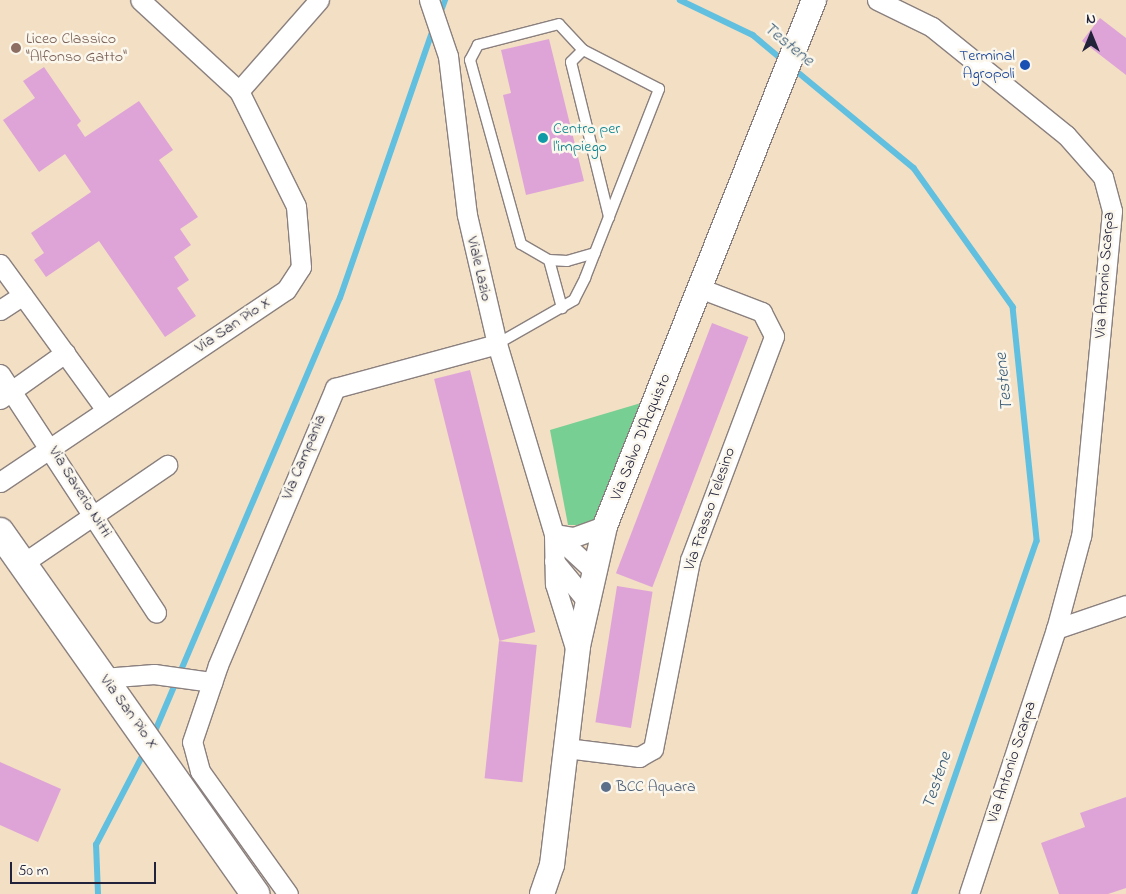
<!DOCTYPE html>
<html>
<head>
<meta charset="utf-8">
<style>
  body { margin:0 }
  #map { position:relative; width:1126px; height:894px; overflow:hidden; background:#f3dfc3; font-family:"Indie Flower",sans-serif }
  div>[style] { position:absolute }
  .green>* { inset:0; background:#78cf94 }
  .stream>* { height:5.5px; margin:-2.75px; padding:0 2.75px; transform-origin:2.75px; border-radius:2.75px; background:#61bfdf }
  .building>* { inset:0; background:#dea4d8; transform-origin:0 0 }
  .roads { filter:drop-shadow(1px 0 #8a807f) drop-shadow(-1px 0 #8a807f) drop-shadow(0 1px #8a807f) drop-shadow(0 -1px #8a807f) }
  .service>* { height:10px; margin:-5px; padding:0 5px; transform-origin:5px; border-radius:5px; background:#fff }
  .minor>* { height:19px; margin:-9.5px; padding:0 9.5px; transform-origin:9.5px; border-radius:9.5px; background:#fff }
  .tertiary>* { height:24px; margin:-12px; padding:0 12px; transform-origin:12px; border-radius:12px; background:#fff }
  .secondary>* { height:28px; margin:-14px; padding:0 14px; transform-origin:14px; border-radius:14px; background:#fff }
  .dots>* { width:14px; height:14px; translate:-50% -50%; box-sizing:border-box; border:2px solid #fbf7ec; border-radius:50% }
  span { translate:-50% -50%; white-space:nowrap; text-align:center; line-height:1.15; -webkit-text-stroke:5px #fbf7ec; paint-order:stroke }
  .education-label { font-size:16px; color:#785e54 }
  .left { translate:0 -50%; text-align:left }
  .transit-label { font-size:16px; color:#164399 }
  .right { translate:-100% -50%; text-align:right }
  .culture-label { font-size:16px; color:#0d838f }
  .street-label { font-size:16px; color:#22223b }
  .service-label { font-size:16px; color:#4e5e75 }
  .water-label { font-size:18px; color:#385974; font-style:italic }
  .north { position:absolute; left:1066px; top:10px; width:50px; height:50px; -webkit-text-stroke:4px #fbf7ec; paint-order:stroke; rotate:0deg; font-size:14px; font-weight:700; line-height:20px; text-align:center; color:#22223b }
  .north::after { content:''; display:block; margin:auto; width:18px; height:22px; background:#22223b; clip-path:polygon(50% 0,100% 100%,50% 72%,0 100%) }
  .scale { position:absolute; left:10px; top:862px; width:146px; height:22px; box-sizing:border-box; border:2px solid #22223b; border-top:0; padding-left:6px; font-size:15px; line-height:18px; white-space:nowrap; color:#22223b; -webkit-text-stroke:4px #fbf7ec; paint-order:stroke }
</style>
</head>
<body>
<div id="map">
  <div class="green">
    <i style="clip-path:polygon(641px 403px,599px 519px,586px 525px,568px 525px,550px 430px)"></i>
  </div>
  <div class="stream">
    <i style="left:680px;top:0;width:81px;rotate:25.6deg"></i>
    <i style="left:753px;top:35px;width:40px;rotate:40deg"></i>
    <i style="left:440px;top:14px;width:15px;rotate:-70deg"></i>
    <i style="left:793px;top:68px;width:157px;rotate:39.6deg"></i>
    <i style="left:914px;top:168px;width:171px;rotate:54.5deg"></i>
    <i style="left:1013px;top:307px;width:235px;rotate:84.1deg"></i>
    <i style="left:1037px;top:541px;width:373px;rotate:109.1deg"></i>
    <i style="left:153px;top:736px;width:476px;rotate:-66.9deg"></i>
    <i style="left:340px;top:298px;width:284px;rotate:-70.9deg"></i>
    <i style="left:98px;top:894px;width:49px;rotate:-92.3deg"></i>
    <i style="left:96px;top:845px;width:106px;rotate:-62.5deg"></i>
  </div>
  <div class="building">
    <i style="clip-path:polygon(1100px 18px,1126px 38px,1126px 75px,1082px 41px)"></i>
    <i style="clip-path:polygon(549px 39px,584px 181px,526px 195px,503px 95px,511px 93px,501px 50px)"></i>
    <i style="clip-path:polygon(44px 67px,81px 121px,77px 125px,85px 137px,139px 101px,173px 150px,159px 160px,198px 217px,180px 229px,191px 245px,174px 257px,189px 280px,177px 288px,196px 316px,165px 337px,99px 241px,46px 277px,34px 260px,44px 253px,31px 233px,91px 192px,65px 154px,39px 172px,3px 120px,35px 98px,23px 81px)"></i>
    <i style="left:712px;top:323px;width:39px;height:268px;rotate:21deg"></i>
    <i style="left:470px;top:370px;width:270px;height:37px;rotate:76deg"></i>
    <i style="left:617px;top:586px;width:36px;height:138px;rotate:9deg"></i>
    <i style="left:499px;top:641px;width:38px;height:138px;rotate:6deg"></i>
    <i style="clip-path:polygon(0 762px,61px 789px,38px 842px,0 825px)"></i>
    <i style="clip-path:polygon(1126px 797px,1126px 888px,1108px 894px,1059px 894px,1041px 843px,1085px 827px,1080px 813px)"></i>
  </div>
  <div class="roads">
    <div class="service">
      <i style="left:583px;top:50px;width:17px;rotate:135deg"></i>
      <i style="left:571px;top:62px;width:160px;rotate:76.2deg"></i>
      <i style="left:549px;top:260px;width:50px;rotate:74.8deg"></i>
      <i style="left:497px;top:344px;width:89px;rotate:-29.7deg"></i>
      <i style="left:574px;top:300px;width:25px;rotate:-63deg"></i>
      <i style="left:585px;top:278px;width:203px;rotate:-68.6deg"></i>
      <i style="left:659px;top:89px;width:85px;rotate:-152.8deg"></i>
      <i style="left:583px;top:50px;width:35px;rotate:-133deg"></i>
      <i style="left:559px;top:24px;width:84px;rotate:165.5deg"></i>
      <i style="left:478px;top:45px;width:17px;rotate:118deg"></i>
      <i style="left:470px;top:60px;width:191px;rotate:74.5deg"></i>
      <i style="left:521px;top:244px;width:32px;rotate:30deg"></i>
      <i style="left:549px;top:260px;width:18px;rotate:3deg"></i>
      <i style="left:567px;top:261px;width:29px;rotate:-16deg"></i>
    </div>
    <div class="minor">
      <i style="left:429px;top:0;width:59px;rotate:71.3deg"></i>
      <i style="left:448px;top:56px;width:160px;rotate:83.2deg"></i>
      <i style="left:467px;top:215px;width:132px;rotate:76.9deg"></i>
      <i style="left:497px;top:344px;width:198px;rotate:73.3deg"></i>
      <i style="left:554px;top:534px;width:50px;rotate:88.9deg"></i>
      <i style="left:555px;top:584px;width:73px;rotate:72.6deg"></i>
      <i style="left:877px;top:0;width:61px;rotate:26.1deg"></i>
      <i style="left:932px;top:27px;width:172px;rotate:38.9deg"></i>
      <i style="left:1066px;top:135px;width:56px;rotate:48.6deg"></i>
      <i style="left:1103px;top:177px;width:35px;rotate:75deg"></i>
      <i style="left:1112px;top:211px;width:326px;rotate:95.4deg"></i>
      <i style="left:1081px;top:536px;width:96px;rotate:105deg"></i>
      <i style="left:1056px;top:629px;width:279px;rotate:108.2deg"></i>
      <i style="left:239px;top:91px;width:121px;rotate:-48.7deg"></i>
      <i style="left:0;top:264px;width:180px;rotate:54deg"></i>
      <i style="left:0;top:310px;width:27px;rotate:-33deg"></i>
      <i style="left:0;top:374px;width:285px;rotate:56.8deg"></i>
      <i style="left:0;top:399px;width:80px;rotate:-35.3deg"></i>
      <i style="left:0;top:482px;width:344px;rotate:-33.9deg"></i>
      <i style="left:286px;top:290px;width:27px;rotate:-57deg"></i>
      <i style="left:301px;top:267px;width:61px;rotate:-94.7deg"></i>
      <i style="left:296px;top:206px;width:128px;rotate:-116.4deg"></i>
      <i style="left:239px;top:91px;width:134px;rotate:-137.4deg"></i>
      <i style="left:554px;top:534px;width:20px;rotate:9deg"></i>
      <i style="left:574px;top:537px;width:33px;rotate:-20deg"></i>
      <i style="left:554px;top:534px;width:53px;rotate:42.7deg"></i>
      <i style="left:554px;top:561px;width:50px;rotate:50.6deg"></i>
      <i style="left:22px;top:564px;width:176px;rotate:-34.3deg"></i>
      <i style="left:1056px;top:629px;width:74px;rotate:-18.9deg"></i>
      <i style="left:103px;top:678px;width:51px;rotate:-4.5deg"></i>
      <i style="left:154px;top:674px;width:59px;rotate:7.9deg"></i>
      <i style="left:566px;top:748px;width:74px;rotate:7deg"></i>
      <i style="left:639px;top:757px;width:16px;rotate:-30deg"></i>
      <i style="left:653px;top:749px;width:193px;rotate:-78.9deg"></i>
      <i style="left:690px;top:560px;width:239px;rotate:-69.4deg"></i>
      <i style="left:774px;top:336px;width:27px;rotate:-117deg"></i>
      <i style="left:762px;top:312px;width:64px;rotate:-159deg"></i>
      <i style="left:288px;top:894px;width:151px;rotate:-125.6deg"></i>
      <i style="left:200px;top:771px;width:30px;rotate:-105deg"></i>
      <i style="left:192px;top:742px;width:81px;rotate:-71.3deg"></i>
      <i style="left:218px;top:665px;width:301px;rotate:-67.1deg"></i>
      <i style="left:335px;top:388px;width:168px;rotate:-15.2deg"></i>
    </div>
    <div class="tertiary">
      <i style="left:542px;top:894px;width:31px;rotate:-71deg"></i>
      <i style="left:552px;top:865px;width:221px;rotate:-83.2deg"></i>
      <i style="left:578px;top:646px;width:123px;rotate:-77.3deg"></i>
      <i style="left:605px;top:526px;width:566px;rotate:-68.33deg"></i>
    </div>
    <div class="secondary">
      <i style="left:0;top:532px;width:443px;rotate:54.8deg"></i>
    </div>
  </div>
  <div class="dots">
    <i style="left:16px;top:48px;background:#8d6e63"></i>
    <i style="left:1025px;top:65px;background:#1a4fb4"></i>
    <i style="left:543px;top:138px;background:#0f9aa8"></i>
    <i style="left:606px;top:787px;background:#5c6f8a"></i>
  </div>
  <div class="education-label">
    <span class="left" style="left:26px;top:48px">Liceo Classico<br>"Alfonso Gatto"</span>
  </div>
  <div class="transit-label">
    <span class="right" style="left:1015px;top:65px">Terminal<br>Agropoli</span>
  </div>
  <div class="culture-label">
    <span class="left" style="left:553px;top:138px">Centro per<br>l'impiego</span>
  </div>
  <div class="street-label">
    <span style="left:479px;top:269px;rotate:77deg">Viale Lazio</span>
    <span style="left:1105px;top:275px;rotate:-86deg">Via Antonio Scarpa</span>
    <span style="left:233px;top:325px;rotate:-34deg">Via San Pio X</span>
    <span style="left:641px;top:437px;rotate:-68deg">Via Salvo D'Acquisto</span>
    <span style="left:304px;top:457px;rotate:-67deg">Via Campania</span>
    <span style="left:80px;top:492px;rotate:58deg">Via Saverio Nitti</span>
    <span style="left:710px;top:509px;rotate:-71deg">Via Frasso Telesino</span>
    <span style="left:129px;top:712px;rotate:54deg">Via San Pio X</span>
    <span style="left:1012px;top:762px;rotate:-72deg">Via Antonio Scarpa</span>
  </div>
  <div class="service-label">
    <span class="left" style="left:616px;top:787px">BCC Aquara</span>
  </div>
  <div class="water-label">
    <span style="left:788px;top:45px;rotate:39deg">Testene</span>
    <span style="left:1005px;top:382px;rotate:-96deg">Testene</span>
    <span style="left:938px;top:781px;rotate:-71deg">Testene</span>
  </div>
  <div class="north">N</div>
  <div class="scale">50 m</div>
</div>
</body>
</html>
